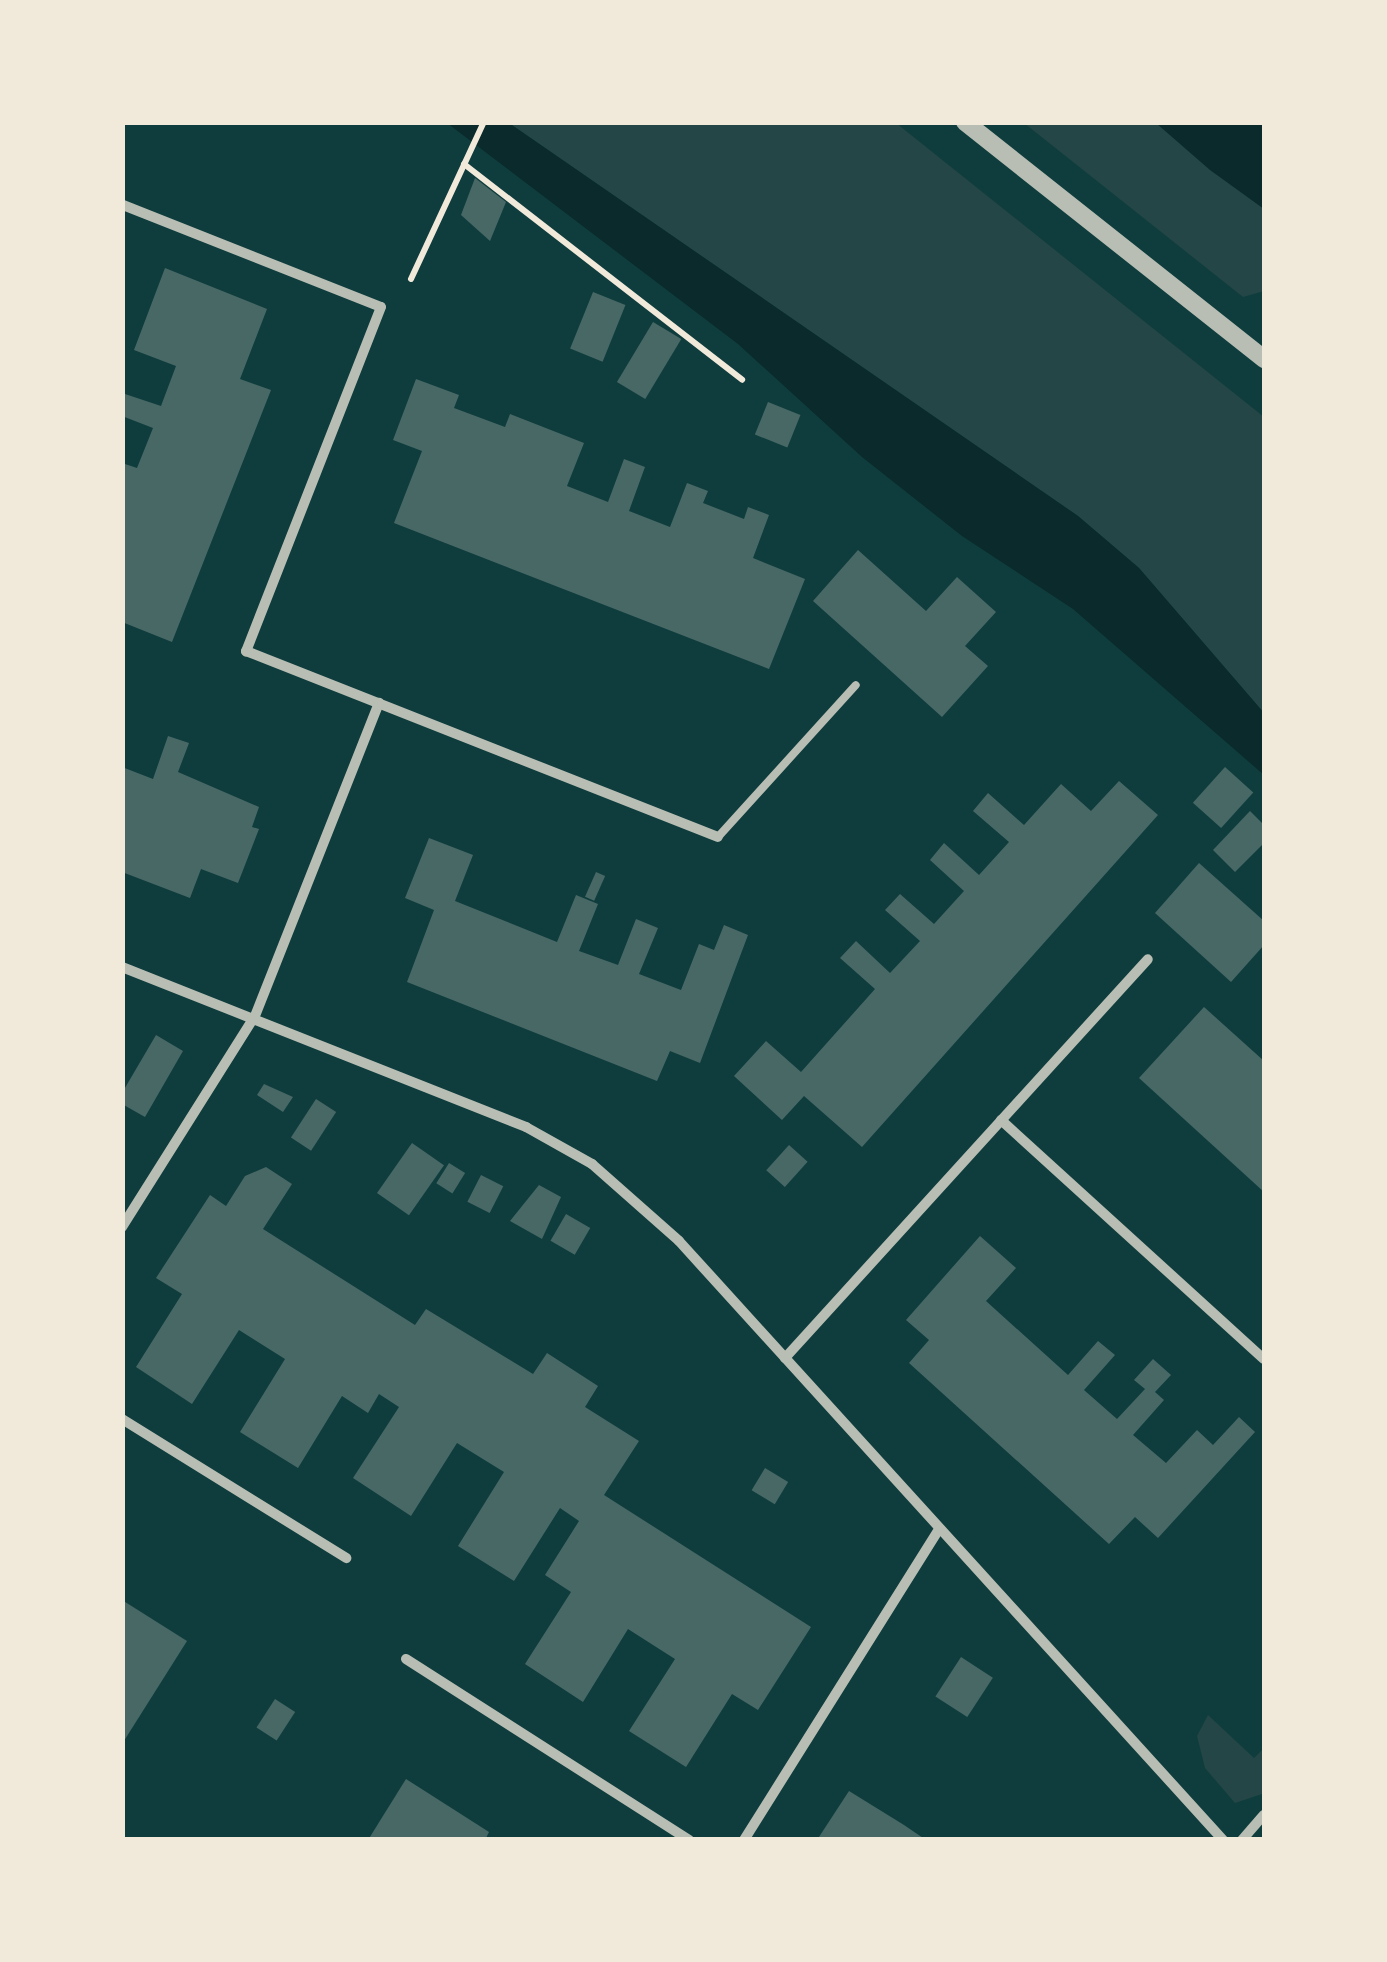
<!DOCTYPE html>
<html>
<head>
<meta charset="utf-8">
<style>
  body { margin:0 }
  #map { position:relative; width:1387px; height:1962px; overflow:hidden; background:#0f3d3e; font-family:"PT Sans Narrow",sans-serif }
  div>[style] { position:absolute }
  .green>* { inset:0; background:#244646 }
  .water>* { inset:0; background:#0a2a2b }
  .building>* { inset:0; background:#486865; transform-origin:0 0 }
  .path>* { height:6px; margin:-3px; padding:0 3px; transform-origin:3px; border-radius:3px; background:#f1e9da }
  .service>* { height:8px; margin:-4px; padding:0 4px; transform-origin:4px; border-radius:4px; background:#b8beb3 }
  .minor>* { height:10px; margin:-5px; padding:0 5px; transform-origin:5px; border-radius:5px; background:#b8beb3 }
  .tertiary>* { height:18px; margin:-9px; padding:0 9px; transform-origin:9px; border-radius:9px; background:#b8beb3 }
  span { translate:-50% -50%; white-space:nowrap; text-align:center; line-height:1.15; -webkit-text-stroke:10px #f1e9da; paint-order:stroke }
  .frame { position:absolute; inset:0; border:125px solid #f1e9da; pointer-events:none }
</style>
</head>
<body>
<div id="map">
  <div class="green">
    <i style="clip-path:polygon(509px 123px,896px 123px,1264px 417px,1264px 713px,1139px 568px,1078px 516px)"></i>
    <i style="clip-path:polygon(1024px 123px,1156px 123px,1264px 209px,1264px 291px,1243px 297px)"></i>
    <i style="clip-path:polygon(1208px 1715px,1254px 1758px,1264px 1748px,1262px 1794px,1235px 1803px,1205px 1768px,1197px 1736px)"></i>
  </div>
  <div class="water">
    <i style="clip-path:polygon(447px 123px,509px 123px,1078px 516px,1139px 568px,1264px 713px,1264px 775px,1073px 609px,962px 536px,862px 457px,738px 344px)"></i>
    <i style="clip-path:polygon(1156px 123px,1264px 123px,1264px 209px,1210px 170px)"></i>
  </div>
  <div class="building">
    <i style="clip-path:polygon(475px 178px,506px 202px,490px 241px,461px 215px)"></i>
    <i style="clip-path:polygon(165px 268px,267px 309px,240px 379px,271px 390px,172px 642px,122px 622px,122px 463px,137px 468px,153px 428px,122px 416px,122px 393px,161px 406px,176px 366px,134px 350px)"></i>
    <i style="left:593px;top:292px;width:35px;height:61px;rotate:22deg"></i>
    <i style="left:653px;top:322px;width:33px;height:70px;rotate:31deg"></i>
    <i style="clip-path:polygon(416px 379px,459px 395px,454px 408px,505px 427px,510px 414px,584px 443px,567px 486px,608px 502px,624px 459px,645px 467px,629px 511px,670px 527px,687px 483px,708px 491px,703px 503px,744px 519px,748px 507px,769px 515px,753px 558px,805px 579px,769px 669px,394px 523px,422px 451px,393px 440px)"></i>
    <i style="left:768px;top:402px;width:35px;height:35px;rotate:22deg"></i>
    <i style="clip-path:polygon(858px 550px,926px 611px,957px 577px,996px 612px,965px 646px,988px 666px,942px 717px,813px 601px)"></i>
    <i style="clip-path:polygon(168px 736px,189px 743px,178px 772px,259px 807px,252px 827px,259px 829px,238px 883px,201px 869px,190px 898px,122px 872px,122px 767px,153px 779px)"></i>
    <i style="left:1225px;top:767px;width:38px;height:48px;rotate:42deg"></i>
    <i style="clip-path:polygon(1119px 781px,1158px 815px,862px 1147px,804px 1096px,782px 1120px,734px 1076px,766px 1041px,801px 1072px,875px 989px,840px 958px,856px 941px,890px 973px,920px 941px,885px 910px,900px 894px,934px 924px,964px 891px,930px 860px,944px 843px,979px 875px,1009px 842px,973px 811px,988px 793px,1024px 825px,1061px 784px,1091px 811px)"></i>
    <i style="clip-path:polygon(1250px 811px,1264px 825px,1264px 843px,1235px 872px,1213px 850px)"></i>
    <i style="clip-path:polygon(429px 838px,473px 855px,455px 901px,557px 942px,576px 895px,598px 904px,579px 951px,618px 965px,636px 919px,658px 928px,639px 974px,681px 990px,699px 944px,714px 950px,724px 925px,748px 935px,700px 1063px,670px 1051px,657px 1081px,407px 982px,434px 910px,405px 898px)"></i>
    <i style="clip-path:polygon(1199px 863px,1264px 921px,1264px 945px,1231px 982px,1155px 913px)"></i>
    <i style="left:596px;top:872px;width:10px;height:27px;rotate:24deg"></i>
    <i style="clip-path:polygon(1204px 1007px,1264px 1061px,1264px 1192px,1139px 1078px)"></i>
    <i style="clip-path:polygon(156px 1035px,183px 1051px,145px 1117px,122px 1104px,122px 1093px)"></i>
    <i style="clip-path:polygon(264px 1084px,293px 1097px,283px 1112px,257px 1095px)"></i>
    <i style="left:316px;top:1099px;width:24px;height:46px;rotate:33deg"></i>
    <i style="left:412px;top:1143px;width:39px;height:61px;rotate:35deg"></i>
    <i style="left:789px;top:1145px;width:25px;height:34px;rotate:42deg"></i>
    <i style="left:449px;top:1163px;width:19px;height:24px;rotate:32deg"></i>
    <i style="clip-path:polygon(266px 1167px,292px 1184px,263px 1229px,415px 1325px,426px 1309px,533px 1374px,547px 1353px,598px 1386px,585px 1407px,639px 1441px,604px 1495px,811px 1627px,758px 1710px,732px 1694px,686px 1767px,629px 1731px,675px 1659px,653px 1645px,628px 1629px,583px 1702px,525px 1664px,571px 1592px,545px 1575px,579px 1521px,560px 1508px,514px 1581px,458px 1546px,504px 1472px,457px 1443px,411px 1516px,353px 1478px,399px 1407px,379px 1394px,368px 1413px,342px 1396px,298px 1468px,240px 1432px,285px 1359px,239px 1330px,192px 1404px,136px 1367px,182px 1294px,156px 1278px,210px 1195px,226px 1206px,245px 1176px)"></i>
    <i style="left:481px;top:1175px;width:25px;height:30px;rotate:27deg"></i>
    <i style="clip-path:polygon(539px 1185px,561px 1197px,542px 1239px,510px 1221px)"></i>
    <i style="left:566px;top:1214px;width:28px;height:31px;rotate:30deg"></i>
    <i style="clip-path:polygon(980px 1236px,1016px 1268px,986px 1301px,1068px 1375px,1098px 1341px,1115px 1355px,1084px 1390px,1117px 1419px,1145px 1389px,1134px 1380px,1153px 1359px,1171px 1375px,1155px 1392px,1164px 1400px,1133px 1435px,1166px 1463px,1197px 1430px,1213px 1445px,1239px 1417px,1255px 1432px,1158px 1538px,1135px 1517px,1109px 1544px,909px 1363px,929px 1340px,906px 1320px)"></i>
    <i style="left:765px;top:1468px;width:27px;height:26px;rotate:31deg"></i>
    <i style="clip-path:polygon(122px 1600px,187px 1641px,122px 1744px)"></i>
    <i style="left:961px;top:1657px;width:38px;height:47px;rotate:33deg"></i>
    <i style="left:275px;top:1699px;width:24px;height:34px;rotate:33deg"></i>
    <i style="clip-path:polygon(406px 1779px,489px 1832px,485px 1840px,368px 1840px)"></i>
    <i style="clip-path:polygon(849px 1791px,904px 1825px,926px 1840px,817px 1840px)"></i>
  </div>
  <div class="path">
    <i style="left:464px;top:164px;width:352px;rotate:37.8deg"></i>
    <i style="left:411px;top:279px;width:173px;rotate:-65.1deg"></i>
  </div>
  <div class="service">
    <i style="left:718px;top:837px;width:205px;rotate:-47.8deg"></i>
  </div>
  <div class="minor">
    <i style="left:123px;top:205px;width:277px;rotate:21.6deg"></i>
    <i style="left:381px;top:307px;width:370px;rotate:111.4deg"></i>
    <i style="left:246px;top:651px;width:507px;rotate:21.51deg"></i>
    <i style="left:122px;top:967px;width:435px;rotate:21.6deg"></i>
    <i style="left:526px;top:1127px;width:76px;rotate:29.3deg"></i>
    <i style="left:592px;top:1164px;width:116px;rotate:41.5deg"></i>
    <i style="left:679px;top:1241px;width:809px;rotate:47.75deg"></i>
    <i style="left:1001px;top:1120px;width:355px;rotate:42.3deg"></i>
    <i style="left:122px;top:1227px;width:249px;rotate:-57.8deg"></i>
    <i style="left:255px;top:1016px;width:337px;rotate:-68.4deg"></i>
    <i style="left:785px;top:1358px;width:539px;rotate:-47.7deg"></i>
    <i style="left:122px;top:1419px;width:264px;rotate:31.8deg"></i>
    <i style="left:406px;top:1659px;width:336px;rotate:32.6deg"></i>
    <i style="left:744px;top:1840px;width:367px;rotate:-57.9deg"></i>
    <i style="left:1242px;top:1840px;width:33px;rotate:-49deg"></i>
  </div>
  <div class="tertiary">
    <i style="left:965px;top:122px;width:382px;rotate:38.4deg"></i>
  </div>
  <div class="frame"></div>
</div>
</body>
</html>
